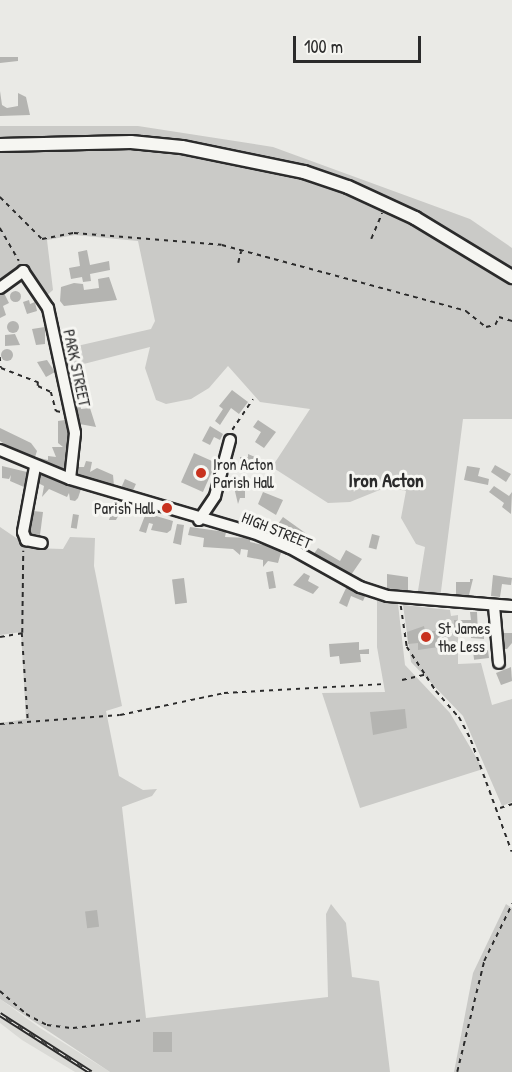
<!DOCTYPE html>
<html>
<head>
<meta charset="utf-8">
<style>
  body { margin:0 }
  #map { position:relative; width:512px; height:1072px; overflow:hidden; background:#eaeae6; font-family:"Patrick Hand",sans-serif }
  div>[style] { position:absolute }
  .built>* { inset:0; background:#dadad6 }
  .green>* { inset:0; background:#cacac7 }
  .building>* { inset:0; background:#b4b4b1; transform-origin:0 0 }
  .round { border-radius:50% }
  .path>* { height:1.5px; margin-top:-0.75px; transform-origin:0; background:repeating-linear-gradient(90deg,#2b2b2b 0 4.5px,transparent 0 9px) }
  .roads { filter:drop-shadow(2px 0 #2b2b2b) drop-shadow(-2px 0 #2b2b2b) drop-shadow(0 2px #2b2b2b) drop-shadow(0 -2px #2b2b2b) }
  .minor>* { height:10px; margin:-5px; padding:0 5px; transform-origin:5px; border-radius:5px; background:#f6f6f2 }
  .major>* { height:12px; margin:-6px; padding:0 6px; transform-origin:6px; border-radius:6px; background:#f6f6f2 }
  .rail>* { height:4.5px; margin-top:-2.25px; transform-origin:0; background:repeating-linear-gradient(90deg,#f6f6f2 0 7px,#2b2b2b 0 14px); box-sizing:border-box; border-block:2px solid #2b2b2b }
  .dots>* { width:16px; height:16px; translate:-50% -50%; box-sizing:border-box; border:3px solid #f6f6f2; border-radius:50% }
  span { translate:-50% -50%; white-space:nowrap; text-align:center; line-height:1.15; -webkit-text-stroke:6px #f6f6f2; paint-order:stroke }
  .street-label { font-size:16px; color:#2b2b2b }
  .poi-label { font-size:16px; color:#2b2b2b }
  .left { translate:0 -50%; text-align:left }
  .right { translate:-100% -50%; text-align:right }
  .quarter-label { font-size:20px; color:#2b2b2b; font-weight:700 }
  .scale { position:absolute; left:293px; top:36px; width:128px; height:27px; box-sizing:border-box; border:3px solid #2b2b2b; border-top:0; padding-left:8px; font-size:18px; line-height:21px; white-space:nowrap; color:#2b2b2b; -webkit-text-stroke:4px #f6f6f2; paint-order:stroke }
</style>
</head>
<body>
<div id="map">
  <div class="built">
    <i style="clip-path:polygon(0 999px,40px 1028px,110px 1072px,75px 1072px,22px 1040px,0 1023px)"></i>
  </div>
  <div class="green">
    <i style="clip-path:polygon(0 126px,138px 126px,273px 147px,470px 219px,512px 248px,512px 419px,463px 419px,440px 599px,417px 597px,425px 547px,416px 544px,401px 518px,406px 491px,387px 487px,350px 502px,328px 503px,272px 467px,310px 409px,260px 402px,228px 366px,209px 388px,191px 399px,166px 404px,156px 400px,145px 368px,150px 347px,68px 368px,64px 349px,151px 329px,155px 321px,138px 241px,75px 235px,47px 240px,53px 290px,46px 296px,25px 267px,0 284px)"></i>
    <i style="clip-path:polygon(0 527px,31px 548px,63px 549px,70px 537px,95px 538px,94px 566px,122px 706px,106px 711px,119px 776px,143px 790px,157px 789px,152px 796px,122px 807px,146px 1018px,328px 997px,326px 914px,331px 904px,346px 923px,352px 977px,379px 981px,390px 1072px,110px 1072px,0 999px,0 723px,26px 719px,21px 632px,0 635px)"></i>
    <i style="clip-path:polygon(377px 600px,398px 604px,405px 665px,450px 713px,483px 769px,360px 808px,322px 693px,385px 692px,377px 647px)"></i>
    <i style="clip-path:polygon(403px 605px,450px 610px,451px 616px,458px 615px,458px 664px,481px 663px,492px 705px,512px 699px,512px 802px,502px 806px,463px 716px,411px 662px)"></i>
    <i style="clip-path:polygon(506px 904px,512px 908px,512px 1072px,454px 1072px,473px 973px)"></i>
  </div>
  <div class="building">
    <i style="clip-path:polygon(0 57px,18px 57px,18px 61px,0 63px)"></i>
    <i style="clip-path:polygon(0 91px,2px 105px,7px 108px,18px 106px,18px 93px,26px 97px,30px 115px,0 116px)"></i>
    <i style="clip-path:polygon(87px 250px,90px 265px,109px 261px,110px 270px,90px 274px,91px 281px,83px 282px,82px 277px,71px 279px,69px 268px,80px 266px,78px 252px)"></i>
    <i style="clip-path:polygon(109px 277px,117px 300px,64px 306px,60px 301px,61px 287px,74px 283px,83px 284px,84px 290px,99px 288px,98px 279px)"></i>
    <i class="round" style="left:9.5px;top:290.5px;width:11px;height:11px"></i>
    <i style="clip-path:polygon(4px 293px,9px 303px,3px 306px,6px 315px,0 318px,0 294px)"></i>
    <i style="clip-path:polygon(29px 300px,30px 304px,35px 302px,37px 311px,27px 314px,23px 302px)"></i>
    <i class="round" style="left:7px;top:321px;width:12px;height:12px"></i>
    <i style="clip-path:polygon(45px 327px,45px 344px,36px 345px,32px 329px)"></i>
    <i style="clip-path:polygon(15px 334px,20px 345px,5px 346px,5px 335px)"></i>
    <i class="round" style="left:1px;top:349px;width:12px;height:12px"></i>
    <i style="clip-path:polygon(47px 360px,55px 372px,46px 377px,37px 362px)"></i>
    <i style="left:79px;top:384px;width:14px;height:7px;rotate:82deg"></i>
    <i style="clip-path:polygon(232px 390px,248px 402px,239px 414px,231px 408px,220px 425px,215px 421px,223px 409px,219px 406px)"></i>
    <i style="clip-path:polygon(80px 400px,81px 409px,90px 408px,96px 427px,74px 423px,71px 401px)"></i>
    <i style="clip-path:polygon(65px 420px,68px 434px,71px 433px,66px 470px,37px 464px,0 441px,0 428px,31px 443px,37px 451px,35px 457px,48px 460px,48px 456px,56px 457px,52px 447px,63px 447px,58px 443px,58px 421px)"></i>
    <i style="clip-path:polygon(258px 420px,276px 432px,264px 448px,255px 442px,261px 432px,253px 427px)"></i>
    <i style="clip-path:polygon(210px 426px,223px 434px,220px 440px,214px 437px,210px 445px,202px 441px)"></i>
    <i style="left:194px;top:453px;width:24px;height:32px;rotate:24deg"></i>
    <i style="clip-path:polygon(248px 454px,255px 457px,255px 472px,245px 472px,245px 463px,240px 463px,240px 457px,248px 457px)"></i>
    <i style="clip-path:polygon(86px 461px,92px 462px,90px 472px,97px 468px,113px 475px,114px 486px,77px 476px,77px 467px,84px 467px)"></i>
    <i style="clip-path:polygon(495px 465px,511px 474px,506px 482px,491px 472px)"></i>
    <i style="clip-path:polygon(2px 466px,27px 472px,24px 487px,10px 481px,11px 475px,9px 479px,2px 478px)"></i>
    <i style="clip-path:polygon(467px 466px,480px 468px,478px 476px,489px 479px,488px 485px,464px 480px)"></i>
    <i style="clip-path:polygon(36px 472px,81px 489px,78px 498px,75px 501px,70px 500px,69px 493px,67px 497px,49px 489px,42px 497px,44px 486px,38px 483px,35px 492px)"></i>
    <i style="left:125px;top:479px;width:12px;height:10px;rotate:24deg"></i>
    <i style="clip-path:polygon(233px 483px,245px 483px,245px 498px,240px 498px,238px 504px)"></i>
    <i style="clip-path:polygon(494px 486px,509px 496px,512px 492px,511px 514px,502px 507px,504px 503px,489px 492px)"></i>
    <i style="clip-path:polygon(263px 492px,283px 500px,276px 515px,258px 504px)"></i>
    <i style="clip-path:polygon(114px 501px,124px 505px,116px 520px,109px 520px)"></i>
    <i style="clip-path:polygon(33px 511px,43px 512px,40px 535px,25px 533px)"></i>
    <i style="clip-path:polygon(146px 513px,173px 521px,171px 530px,167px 533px,151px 530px,153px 524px,149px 523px,146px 533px,139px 531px)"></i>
    <i style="left:73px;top:514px;width:6px;height:14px;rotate:9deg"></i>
    <i style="clip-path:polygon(283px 517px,311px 537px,303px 548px,298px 544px,301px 540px,278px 524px)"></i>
    <i style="clip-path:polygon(177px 524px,184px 525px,181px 545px,173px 543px)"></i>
    <i style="clip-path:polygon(190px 527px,226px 532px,225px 537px,251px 538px,250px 542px,282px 549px,278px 563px,268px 561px,263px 567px,263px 560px,247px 557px,248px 550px,241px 549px,240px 555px,233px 549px,203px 547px,204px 538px,188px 535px)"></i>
    <i style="left:372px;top:534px;width:8px;height:14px;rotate:14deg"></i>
    <i style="clip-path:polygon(318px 548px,340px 561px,346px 550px,362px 559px,351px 575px,313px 555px)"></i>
    <i style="left:273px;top:571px;width:17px;height:7px;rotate:80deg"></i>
    <i style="clip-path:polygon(304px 573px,310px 576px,308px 581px,319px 587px,313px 594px,293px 585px)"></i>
    <i style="clip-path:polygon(387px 574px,408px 577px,408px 590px,387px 593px)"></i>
    <i style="clip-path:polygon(493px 575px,512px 578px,511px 585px,502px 584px,500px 597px,491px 596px)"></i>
    <i style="left:184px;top:578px;width:25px;height:12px;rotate:83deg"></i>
    <i style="clip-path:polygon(470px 579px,473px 579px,469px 595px,456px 595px,456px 582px,470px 582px)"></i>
    <i style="clip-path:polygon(347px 586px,366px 594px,363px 601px,351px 596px,347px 607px,339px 603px)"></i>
    <i style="clip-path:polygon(470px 612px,477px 612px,478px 633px,484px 633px,484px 639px,471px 638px,471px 633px,468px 637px,454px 634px,454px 620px,471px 620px)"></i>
    <i style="clip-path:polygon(424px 626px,425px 631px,444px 631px,445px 646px,418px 650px,418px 643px,408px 644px,407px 632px)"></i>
    <i style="clip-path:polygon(500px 633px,512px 633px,512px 643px,507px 649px,501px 649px)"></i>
    <i style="clip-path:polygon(359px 642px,359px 650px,369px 649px,369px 654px,360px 654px,361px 662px,340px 664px,339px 656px,330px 657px,329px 644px)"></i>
    <i style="left:488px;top:650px;width:8px;height:15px;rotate:83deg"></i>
    <i style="clip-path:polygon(511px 667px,512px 681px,501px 685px,496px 673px)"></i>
    <i style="clip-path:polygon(405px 709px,407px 728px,373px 735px,370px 712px)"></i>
    <i style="left:97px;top:910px;width:17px;height:12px;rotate:83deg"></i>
    <i style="left:153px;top:1032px;width:19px;height:20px"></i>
  </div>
  <div class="path">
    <i style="left:0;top:197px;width:59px;rotate:45deg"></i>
    <i style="left:42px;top:239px;width:33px;rotate:-11deg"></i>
    <i style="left:74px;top:233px;width:148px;rotate:4.6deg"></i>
    <i style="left:222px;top:245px;width:253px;rotate:15.1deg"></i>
    <i style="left:466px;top:311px;width:26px;rotate:39deg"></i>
    <i style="left:486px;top:327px;width:9px;rotate:-13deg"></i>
    <i style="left:495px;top:325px;width:9px;rotate:-63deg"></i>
    <i style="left:499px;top:317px;width:14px;rotate:17deg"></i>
    <i style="left:0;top:228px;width:38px;rotate:60deg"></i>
    <i style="left:371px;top:239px;width:28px;rotate:-67deg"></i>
    <i style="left:238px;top:263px;width:12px;rotate:-76deg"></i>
    <i style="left:0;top:357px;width:11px;rotate:85deg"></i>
    <i style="left:1px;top:368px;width:40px;rotate:21deg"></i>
    <i style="left:38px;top:382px;width:4px;rotate:90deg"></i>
    <i style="left:38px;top:386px;width:14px;rotate:25deg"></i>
    <i style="left:51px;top:392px;width:20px;rotate:75deg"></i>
    <i style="left:56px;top:411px;width:5px;rotate:11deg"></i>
    <i style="left:232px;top:430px;width:37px;rotate:-56deg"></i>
    <i style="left:401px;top:606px;width:41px;rotate:81.7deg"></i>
    <i style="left:407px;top:647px;width:53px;rotate:56.6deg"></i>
    <i style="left:436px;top:691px;width:35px;rotate:49deg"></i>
    <i style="left:459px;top:717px;width:26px;rotate:62deg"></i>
    <i style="left:471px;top:740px;width:119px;rotate:69.9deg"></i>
    <i style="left:22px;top:633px;width:88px;rotate:86.1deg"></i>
    <i style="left:0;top:637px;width:22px;rotate:-10deg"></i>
    <i style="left:22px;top:633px;width:82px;rotate:-89.3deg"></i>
    <i style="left:402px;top:680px;width:23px;rotate:-13deg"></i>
    <i style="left:0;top:724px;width:120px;rotate:-4.3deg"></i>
    <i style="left:120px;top:715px;width:106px;rotate:-11.9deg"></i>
    <i style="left:224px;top:693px;width:159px;rotate:-3.2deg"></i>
    <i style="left:500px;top:808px;width:13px;rotate:-18deg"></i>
    <i style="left:0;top:991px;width:35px;rotate:41deg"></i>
    <i style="left:26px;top:1014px;width:24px;rotate:28deg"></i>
    <i style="left:47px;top:1025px;width:26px;rotate:7deg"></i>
    <i style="left:73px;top:1028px;width:72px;rotate:-6.3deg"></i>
    <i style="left:457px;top:1072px;width:114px;rotate:-76.3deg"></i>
    <i style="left:484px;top:961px;width:64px;rotate:-63.8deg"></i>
  </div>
  <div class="roads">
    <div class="minor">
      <i style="left:0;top:288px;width:29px;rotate:-36deg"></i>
      <i style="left:23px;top:271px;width:45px;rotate:56deg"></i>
      <i style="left:48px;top:308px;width:128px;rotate:77.8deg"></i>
      <i style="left:75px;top:433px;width:46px;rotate:96.2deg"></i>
      <i style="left:0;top:450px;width:76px;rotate:22.5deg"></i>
      <i style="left:70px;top:479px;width:192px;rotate:16.4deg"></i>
      <i style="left:254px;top:533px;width:39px;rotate:23deg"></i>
      <i style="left:290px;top:548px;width:80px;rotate:29.1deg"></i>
      <i style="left:360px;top:587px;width:29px;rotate:18deg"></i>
      <i style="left:388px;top:596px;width:124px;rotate:4.6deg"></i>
      <i style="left:35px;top:467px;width:66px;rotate:100.5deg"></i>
      <i style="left:23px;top:532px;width:9px;rotate:69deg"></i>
      <i style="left:26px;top:540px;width:16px;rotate:11deg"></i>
      <i style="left:199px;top:520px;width:29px;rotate:-56deg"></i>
      <i style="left:215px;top:496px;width:58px;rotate:-75deg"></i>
      <i style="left:494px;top:606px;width:57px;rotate:85deg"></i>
    </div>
    <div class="major">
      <i style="left:0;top:145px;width:131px;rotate:-1.3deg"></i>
      <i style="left:131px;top:142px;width:51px;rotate:5.6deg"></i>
      <i style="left:182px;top:147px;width:125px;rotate:11.6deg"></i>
      <i style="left:304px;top:172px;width:46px;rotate:18.8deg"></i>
      <i style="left:348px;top:187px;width:74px;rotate:24.8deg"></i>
      <i style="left:415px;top:218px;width:114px;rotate:31.3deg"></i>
    </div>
  </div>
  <div class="rail">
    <i style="left:0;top:1014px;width:108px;rotate:32.5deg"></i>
  </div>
  <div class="dots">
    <i style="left:201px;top:473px;background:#c8321e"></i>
    <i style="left:167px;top:508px;background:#c8321e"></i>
    <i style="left:426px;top:637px;background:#c8321e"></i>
  </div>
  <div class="street-label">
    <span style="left:77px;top:368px;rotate:78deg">PARK STREET</span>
    <span style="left:277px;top:530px;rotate:22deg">HIGH STREET</span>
  </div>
  <div class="poi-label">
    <span class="left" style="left:213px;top:473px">Iron Acton<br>Parish Hall</span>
    <span class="right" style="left:155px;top:508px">Parish Hall</span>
    <span class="left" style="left:438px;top:637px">St James<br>the Less</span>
  </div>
  <div class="quarter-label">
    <span style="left:386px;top:479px">Iron Acton</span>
  </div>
  <div class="scale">100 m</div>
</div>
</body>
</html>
